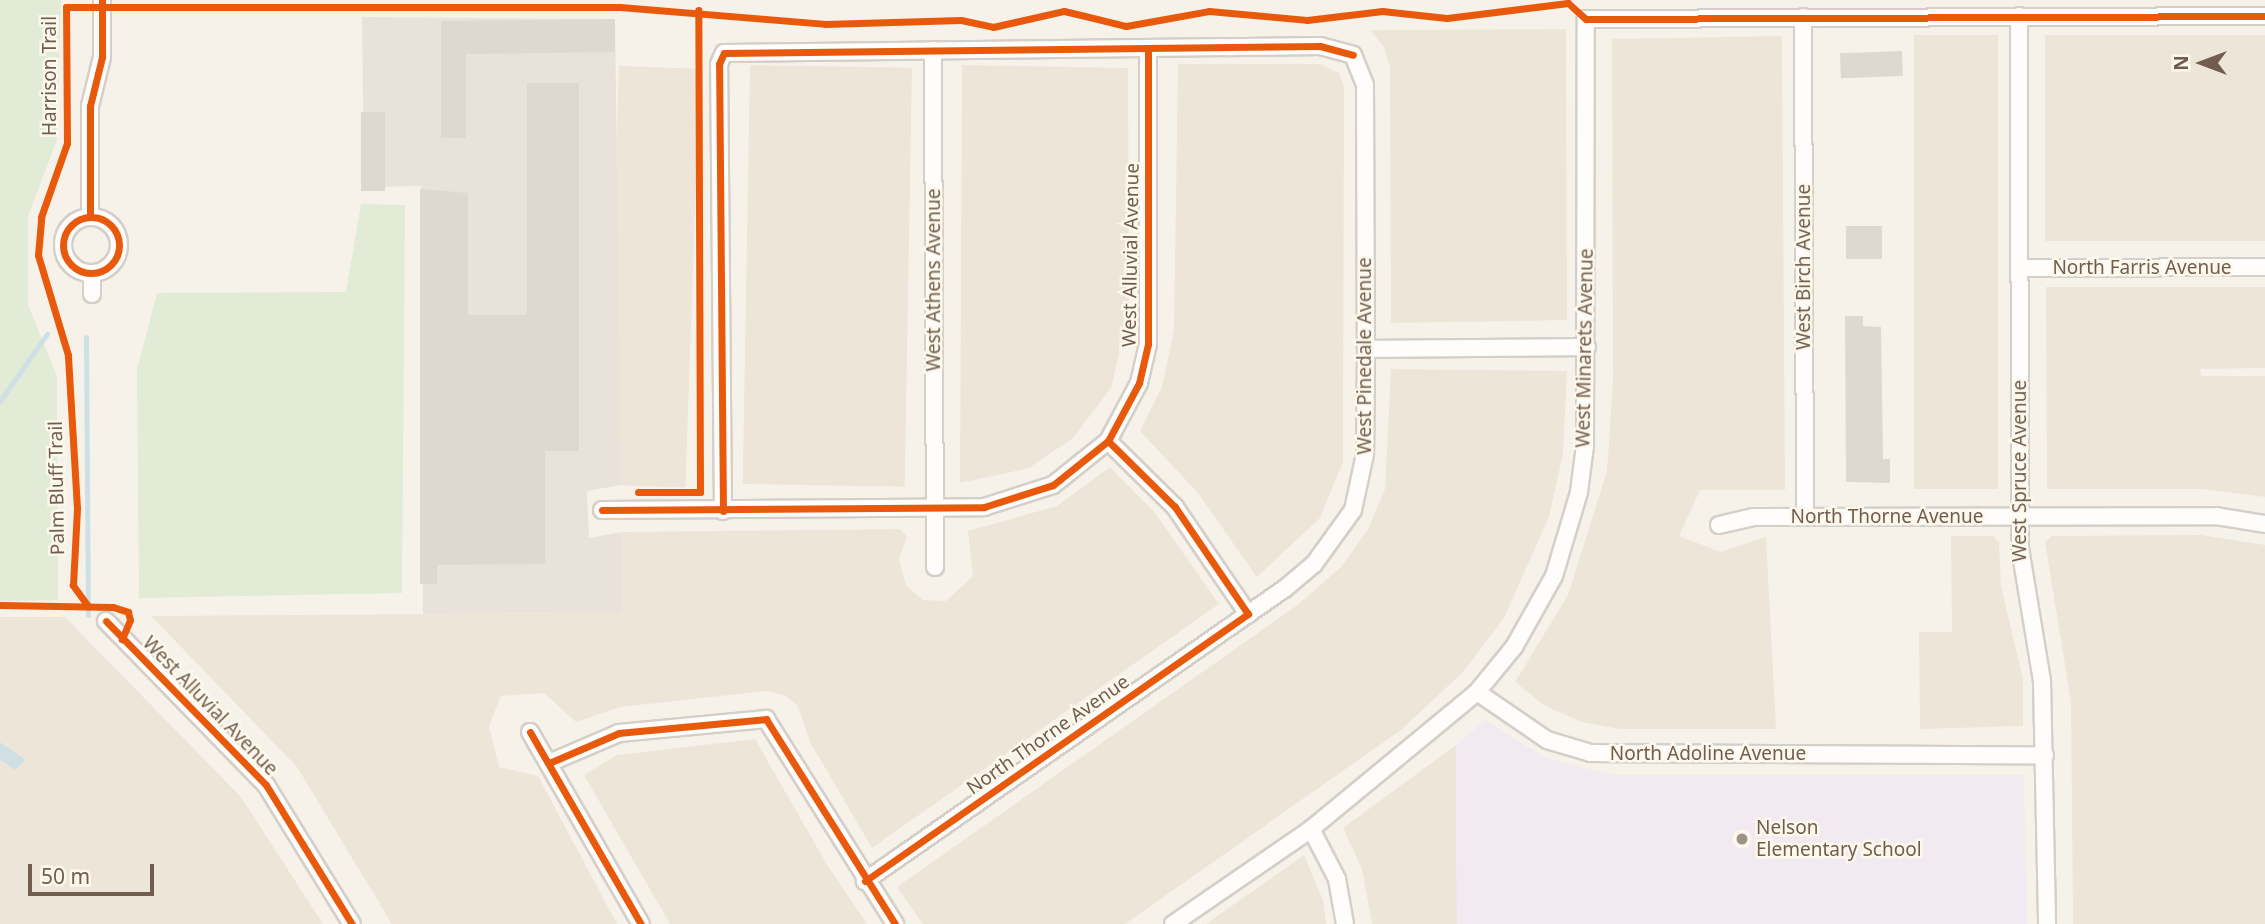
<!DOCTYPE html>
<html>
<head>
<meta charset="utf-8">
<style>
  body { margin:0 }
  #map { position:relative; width:2265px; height:924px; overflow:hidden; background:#f6f2ea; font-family:"Noto Sans",sans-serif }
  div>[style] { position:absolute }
  .residential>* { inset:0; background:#eee5d9; transform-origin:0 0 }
  .industrial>* { inset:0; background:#e8e2db }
  .education>* { inset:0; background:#f3eaf1 }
  .green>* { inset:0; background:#e1ebd6 }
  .water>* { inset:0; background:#cee0e4 }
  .stream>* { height:5px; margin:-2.5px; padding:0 2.5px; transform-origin:2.5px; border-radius:2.5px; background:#cee0e4 }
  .building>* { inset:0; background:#dfd8d0; transform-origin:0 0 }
  .roads { filter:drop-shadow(2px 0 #d5cfc9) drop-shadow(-2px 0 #d5cfc9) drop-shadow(0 2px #d5cfc9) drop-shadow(0 -2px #d5cfc9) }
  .street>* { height:16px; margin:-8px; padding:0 8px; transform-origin:8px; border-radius:8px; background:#fefdfc }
  .street>.ring { margin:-8px; padding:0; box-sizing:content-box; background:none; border:16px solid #fefdfc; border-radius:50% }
  .cycleway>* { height:7px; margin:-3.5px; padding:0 3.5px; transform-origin:3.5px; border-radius:3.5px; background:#e8590c }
  .cycleway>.ring { margin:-3.5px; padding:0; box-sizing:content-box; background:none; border:7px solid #e8590c; border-radius:50% }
  .dots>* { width:19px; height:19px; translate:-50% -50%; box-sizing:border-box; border:4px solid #fdf8ec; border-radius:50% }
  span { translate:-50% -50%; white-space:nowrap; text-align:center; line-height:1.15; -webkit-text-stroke:5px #fdf8ec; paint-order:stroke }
  .street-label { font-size:19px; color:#715d4e }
  .poi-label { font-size:19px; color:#715d4e }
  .left { translate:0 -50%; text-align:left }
  .north { position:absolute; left:2167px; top:28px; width:70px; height:70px; -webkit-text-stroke:5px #fdf8ec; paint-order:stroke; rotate:270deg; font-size:19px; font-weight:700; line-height:28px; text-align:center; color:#715d4e }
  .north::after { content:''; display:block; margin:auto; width:24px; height:32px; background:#715d4e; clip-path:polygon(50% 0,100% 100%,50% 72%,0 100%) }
  .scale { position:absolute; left:28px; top:864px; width:126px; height:32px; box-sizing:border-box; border:4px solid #715d4e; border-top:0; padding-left:9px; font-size:21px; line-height:24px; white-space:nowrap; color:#715d4e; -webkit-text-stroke:5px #fdf8ec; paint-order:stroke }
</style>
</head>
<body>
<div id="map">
  <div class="residential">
    <i style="clip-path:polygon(1566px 29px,1567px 320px,1391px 323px,1390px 68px,1384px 47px,1370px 30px)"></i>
    <i style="left:1914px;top:35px;width:84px;height:454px"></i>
    <i style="left:2045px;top:35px;width:220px;height:206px"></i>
    <i style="clip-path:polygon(1782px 36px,1785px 490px,1700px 490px,1679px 536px,1720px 552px,1766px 537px,1776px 729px,1620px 729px,1582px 722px,1545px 706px,1515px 682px,1568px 595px,1607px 471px,1613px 379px,1612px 39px)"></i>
    <i style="clip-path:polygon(1178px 64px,1320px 64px,1339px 73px,1344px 87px,1343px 462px,1320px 518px,1257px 577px,1197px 492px,1140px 431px,1162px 387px,1174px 330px)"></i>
    <i style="left:750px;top:65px;width:162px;height:419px;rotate:1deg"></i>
    <i style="clip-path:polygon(962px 65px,1128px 68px,1129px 312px,1111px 388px,1073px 438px,1029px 468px,960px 483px)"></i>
    <i style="left:619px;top:66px;width:81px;height:419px;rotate:2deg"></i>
    <i style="clip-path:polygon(2046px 287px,2265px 287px,2265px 368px,2200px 369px,2201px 376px,2265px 376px,2265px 497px,2201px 489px,2047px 489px)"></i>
    <i style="clip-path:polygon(1391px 369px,1567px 371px,1563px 454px,1549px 517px,1504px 618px,1464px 671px,1401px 730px,1125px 924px,923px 924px,897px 887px,1296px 606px,1341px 567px,1368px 529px,1385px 489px)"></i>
    <i style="clip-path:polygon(1110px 467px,1155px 513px,1219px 604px,872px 848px,810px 742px,798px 706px,784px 695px,767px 691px,620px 707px,576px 722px,544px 693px,501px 696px,489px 726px,499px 767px,538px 776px,617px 924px,392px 924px,297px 767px,151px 616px,621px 613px,621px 532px,900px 529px,907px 537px,899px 559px,906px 586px,923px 600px,946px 601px,973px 576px,968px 531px,1057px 506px)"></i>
    <i style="clip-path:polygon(2201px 535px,2265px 545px,2265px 924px,2073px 924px,2071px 702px,2045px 542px,2052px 536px)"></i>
    <i style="clip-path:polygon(1951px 536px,1993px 536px,1999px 542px,2001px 586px,2023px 679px,2023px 726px,1920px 729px,1919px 632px,1952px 632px)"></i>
    <i style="clip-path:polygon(0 617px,65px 617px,241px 797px,323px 924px,0 924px,0 760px,15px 770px,26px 760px,0 742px)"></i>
    <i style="clip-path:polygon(755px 739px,826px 863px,867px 924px,670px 924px,584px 775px,617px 755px)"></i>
    <i style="clip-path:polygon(1456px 745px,1457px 924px,1372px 924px,1362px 869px,1343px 828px)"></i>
    <i style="clip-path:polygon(1304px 855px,1323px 900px,1326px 924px,1206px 924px)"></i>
  </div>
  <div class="industrial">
    <i style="clip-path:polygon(362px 17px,615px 19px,621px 485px,587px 491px,589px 538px,621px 532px,621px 613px,423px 614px,421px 186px,364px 187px)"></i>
  </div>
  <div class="education">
    <i style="clip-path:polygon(1485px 720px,1546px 758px,1613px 775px,2024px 775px,2027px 924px,1457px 924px,1456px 745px)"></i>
  </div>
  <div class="green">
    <i style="clip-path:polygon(0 0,61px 0,57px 140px,28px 216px,28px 305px,57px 376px,58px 600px,0 601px)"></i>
    <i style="clip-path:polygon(361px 204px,405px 205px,402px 593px,139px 598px,137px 370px,157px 293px,346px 292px)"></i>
  </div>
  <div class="water">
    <i style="clip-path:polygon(0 742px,26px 760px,15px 770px,0 760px)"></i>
  </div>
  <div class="stream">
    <i style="left:86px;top:337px;width:278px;rotate:89.6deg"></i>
    <i style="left:0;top:401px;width:82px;rotate:-55deg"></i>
  </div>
  <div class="building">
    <i style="clip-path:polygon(615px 19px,615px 52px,466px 54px,466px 138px,441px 138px,441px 21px)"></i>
    <i style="left:1902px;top:51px;width:25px;height:62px;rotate:88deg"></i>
    <i style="clip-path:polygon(527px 83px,579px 83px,579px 451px,545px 451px,545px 564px,437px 565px,437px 584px,420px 584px,420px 189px,468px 193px,468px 315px,527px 315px)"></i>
    <i style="left:361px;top:112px;width:24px;height:79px"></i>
    <i style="left:1846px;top:226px;width:36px;height:33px"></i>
    <i style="clip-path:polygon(1845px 316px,1863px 316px,1863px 326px,1881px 327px,1883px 459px,1890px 459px,1890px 483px,1846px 482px)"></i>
  </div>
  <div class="roads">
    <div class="street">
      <i style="left:2019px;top:16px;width:532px;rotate:89.89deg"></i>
      <i style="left:2020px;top:548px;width:135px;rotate:80.6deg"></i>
      <i style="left:2042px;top:681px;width:243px;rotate:88.8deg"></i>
      <i style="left:1803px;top:17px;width:500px;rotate:89.77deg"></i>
      <i style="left:1148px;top:48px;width:296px;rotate:90deg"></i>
      <i style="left:1148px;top:344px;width:40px;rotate:103deg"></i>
      <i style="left:1139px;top:383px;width:66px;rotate:118.1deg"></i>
      <i style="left:1108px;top:441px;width:94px;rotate:44.6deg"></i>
      <i style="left:1175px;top:507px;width:130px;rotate:55.7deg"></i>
      <i style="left:933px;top:50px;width:517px;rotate:89.78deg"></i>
      <i style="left:90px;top:217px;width:111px;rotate:-90deg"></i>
      <i style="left:90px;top:106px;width:50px;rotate:-76.2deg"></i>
      <i style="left:102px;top:57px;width:57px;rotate:-90deg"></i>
      <i class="ring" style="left:63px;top:217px;width:40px;height:40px"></i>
      <i style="left:2019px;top:268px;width:246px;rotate:-0.2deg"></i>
      <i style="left:92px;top:273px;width:21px;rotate:90deg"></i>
      <i style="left:1366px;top:349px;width:221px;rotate:-0.5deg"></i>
      <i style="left:602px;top:510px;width:382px;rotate:-0.4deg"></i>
      <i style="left:984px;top:507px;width:72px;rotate:-17.7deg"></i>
      <i style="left:1053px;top:485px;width:70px;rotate:-38.7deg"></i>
      <i style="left:723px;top:511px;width:447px;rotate:-90.5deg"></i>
      <i style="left:719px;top:64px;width:12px;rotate:-66deg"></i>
      <i style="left:724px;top:53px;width:596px;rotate:-0.67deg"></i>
      <i style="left:1320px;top:46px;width:34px;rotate:15deg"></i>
      <i style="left:1353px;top:55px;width:32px;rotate:68deg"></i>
      <i style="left:1365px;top:85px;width:264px;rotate:89.8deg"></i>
      <i style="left:1366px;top:349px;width:105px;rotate:90.5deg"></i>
      <i style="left:1365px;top:454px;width:57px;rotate:102.1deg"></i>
      <i style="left:1353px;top:510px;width:67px;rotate:125.8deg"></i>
      <i style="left:1314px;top:564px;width:39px;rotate:140deg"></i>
      <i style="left:1284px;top:589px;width:511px;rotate:145.13deg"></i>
      <i style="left:1719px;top:525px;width:35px;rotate:-13deg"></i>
      <i style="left:1753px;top:517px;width:463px;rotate:-0.1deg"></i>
      <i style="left:2216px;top:516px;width:50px;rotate:9.3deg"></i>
      <i style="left:106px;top:621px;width:229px;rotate:45.7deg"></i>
      <i style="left:266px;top:785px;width:163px;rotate:58.3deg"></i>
      <i style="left:1477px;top:692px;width:85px;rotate:34.4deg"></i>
      <i style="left:1547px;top:740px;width:46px;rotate:16.5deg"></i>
      <i style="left:1591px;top:753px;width:454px;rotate:0.3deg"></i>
      <i style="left:530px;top:732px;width:222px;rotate:60deg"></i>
      <i style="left:549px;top:763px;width:76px;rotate:-23.2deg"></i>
      <i style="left:619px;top:733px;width:148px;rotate:-5.4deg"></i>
      <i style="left:766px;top:719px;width:242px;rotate:57.8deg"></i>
      <i style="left:1311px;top:829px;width:56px;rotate:62.5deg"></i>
      <i style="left:1337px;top:879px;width:46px;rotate:79.9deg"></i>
      <i style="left:1173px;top:924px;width:168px;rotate:-34.5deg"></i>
      <i style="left:1311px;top:829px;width:215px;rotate:-39.5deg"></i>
      <i style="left:1477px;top:692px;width:58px;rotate:-50.6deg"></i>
      <i style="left:1514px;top:647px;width:81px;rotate:-60.6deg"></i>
      <i style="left:1554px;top:576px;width:88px;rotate:-73.4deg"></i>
      <i style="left:1579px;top:492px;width:46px;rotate:-82.6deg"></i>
      <i style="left:1585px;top:446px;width:427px;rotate:-89.9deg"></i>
      <i style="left:1586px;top:19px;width:679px;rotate:-0.25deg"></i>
    </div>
  </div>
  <div class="cycleway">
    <i style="left:90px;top:217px;width:111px;rotate:-90deg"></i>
    <i style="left:90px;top:106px;width:50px;rotate:-76.2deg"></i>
    <i style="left:102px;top:57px;width:57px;rotate:-90deg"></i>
    <i class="ring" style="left:63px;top:217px;width:49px;height:49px"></i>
    <i style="left:638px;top:492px;width:62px"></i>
    <i style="left:700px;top:492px;width:482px;rotate:-90.2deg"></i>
    <i style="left:602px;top:510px;width:382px;rotate:-0.4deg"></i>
    <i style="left:984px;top:507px;width:72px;rotate:-17.7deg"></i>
    <i style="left:1053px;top:485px;width:70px;rotate:-38.7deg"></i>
    <i style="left:723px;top:511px;width:447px;rotate:-90.5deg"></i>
    <i style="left:719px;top:64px;width:12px;rotate:-66deg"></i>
    <i style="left:724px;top:53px;width:596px;rotate:-0.67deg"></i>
    <i style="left:1320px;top:46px;width:34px;rotate:15deg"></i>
    <i style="left:0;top:605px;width:113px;rotate:1deg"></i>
    <i style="left:113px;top:607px;width:16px;rotate:18deg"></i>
    <i style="left:128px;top:612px;width:8px;rotate:76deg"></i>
    <i style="left:130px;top:620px;width:21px;rotate:113deg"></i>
    <i style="left:88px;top:606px;width:26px;rotate:-126deg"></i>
    <i style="left:73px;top:585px;width:77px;rotate:-87deg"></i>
    <i style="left:77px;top:508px;width:153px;rotate:-93.4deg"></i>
    <i style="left:68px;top:355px;width:104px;rotate:-106.7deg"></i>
    <i style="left:38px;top:255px;width:38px;rotate:-85deg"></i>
    <i style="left:41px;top:217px;width:78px;rotate:-70.6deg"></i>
    <i style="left:67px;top:143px;width:136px;rotate:-90.4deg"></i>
    <i style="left:66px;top:7px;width:554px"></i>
    <i style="left:620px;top:7px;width:206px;rotate:4.7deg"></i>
    <i style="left:825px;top:24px;width:136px;rotate:-1.7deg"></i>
    <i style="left:961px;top:20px;width:33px;rotate:12deg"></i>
    <i style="left:993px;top:27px;width:73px;rotate:-12.7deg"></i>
    <i style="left:1064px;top:11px;width:64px;rotate:13.6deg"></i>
    <i style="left:1126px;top:26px;width:84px;rotate:-10.2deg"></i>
    <i style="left:1209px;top:11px;width:98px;rotate:5.2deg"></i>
    <i style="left:1307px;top:20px;width:76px;rotate:-6.8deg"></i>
    <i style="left:1382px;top:11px;width:65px;rotate:6.1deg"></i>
    <i style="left:1447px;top:18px;width:122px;rotate:-7.1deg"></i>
    <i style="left:1568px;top:3px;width:24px;rotate:42deg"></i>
    <i style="left:1586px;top:19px;width:679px;rotate:-0.25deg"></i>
    <i style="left:106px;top:621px;width:229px;rotate:45.7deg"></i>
    <i style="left:266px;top:785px;width:163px;rotate:58.3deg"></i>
    <i style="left:530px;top:732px;width:222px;rotate:60deg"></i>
    <i style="left:549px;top:763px;width:76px;rotate:-23.2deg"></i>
    <i style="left:619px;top:733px;width:148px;rotate:-5.4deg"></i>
    <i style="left:766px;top:719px;width:242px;rotate:57.8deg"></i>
    <i style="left:865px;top:881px;width:467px;rotate:-34.9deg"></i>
    <i style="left:1248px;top:614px;width:130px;rotate:-124.3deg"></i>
    <i style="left:1175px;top:507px;width:94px;rotate:-135.4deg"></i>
    <i style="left:1108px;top:441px;width:66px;rotate:-61.9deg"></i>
    <i style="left:1139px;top:383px;width:40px;rotate:-77deg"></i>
    <i style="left:1148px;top:344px;width:296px;rotate:-90deg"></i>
  </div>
  <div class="dots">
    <i style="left:1742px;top:839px;background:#a09185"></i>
  </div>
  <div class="street-label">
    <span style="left:50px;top:76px;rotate:-90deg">Harrison Trail</span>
    <span style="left:1131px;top:255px;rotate:-89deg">West Alluvial Avenue</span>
    <span style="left:1804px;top:267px;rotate:-90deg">West Birch Avenue</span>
    <span style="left:2142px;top:268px">North Farris Avenue</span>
    <span style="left:934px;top:280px;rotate:-90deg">West Athens Avenue</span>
    <span style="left:1585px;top:348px;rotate:-89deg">West Minarets Avenue</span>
    <span style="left:1365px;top:356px;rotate:-90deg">West Pinedale Avenue</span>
    <span style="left:2020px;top:471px;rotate:-90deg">West Spruce Avenue</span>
    <span style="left:57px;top:488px;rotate:-91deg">Palm Bluff Trail</span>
    <span style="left:1887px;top:517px">North Thorne Avenue</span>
    <span style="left:210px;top:706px;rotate:46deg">West Alluvial Avenue</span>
    <span style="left:1048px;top:735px;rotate:-35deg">North Thorne Avenue</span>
    <span style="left:1708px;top:754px">North Adoline Avenue</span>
  </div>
  <div class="poi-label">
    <span class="left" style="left:1756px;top:839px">Nelson<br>Elementary School</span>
  </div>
  <div class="north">N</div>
  <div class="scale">50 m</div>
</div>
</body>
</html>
